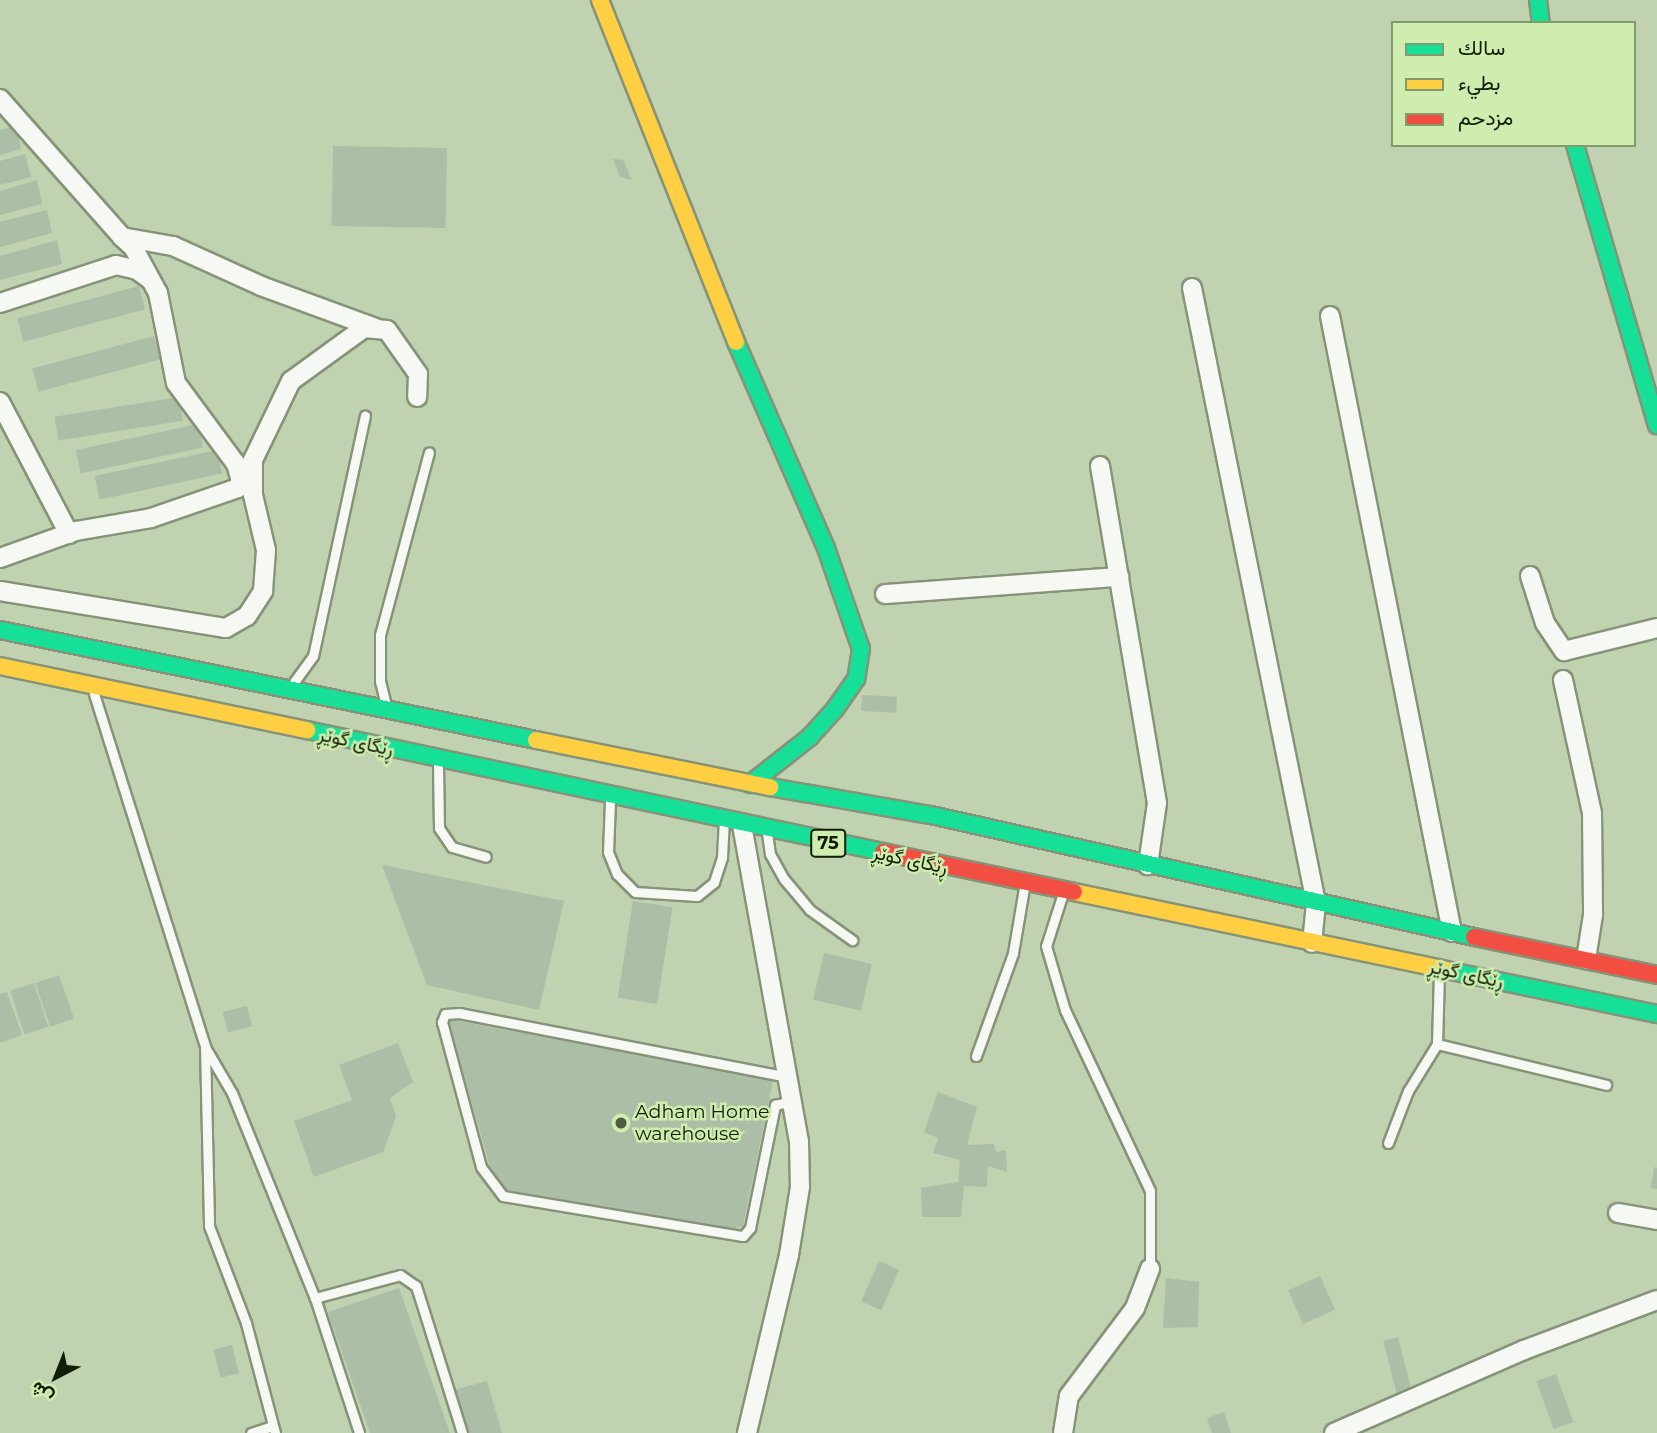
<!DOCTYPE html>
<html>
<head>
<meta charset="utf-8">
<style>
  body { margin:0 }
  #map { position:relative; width:1657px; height:1433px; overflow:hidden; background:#c1d2b0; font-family:Montserrat,Vazirmatn,sans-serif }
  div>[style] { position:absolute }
  .building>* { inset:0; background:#acbea6; transform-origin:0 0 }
  .roads { filter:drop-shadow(2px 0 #879379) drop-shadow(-2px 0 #879379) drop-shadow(0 2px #879379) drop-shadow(0 -2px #879379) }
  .lane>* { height:9px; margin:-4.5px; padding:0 4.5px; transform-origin:4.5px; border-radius:4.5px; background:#f6f8f3 }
  .street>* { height:18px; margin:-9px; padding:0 9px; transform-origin:9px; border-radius:9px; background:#f6f8f3 }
  .fast>* { height:16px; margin:-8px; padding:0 8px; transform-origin:8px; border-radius:8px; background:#16e098 }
  .slow>* { height:16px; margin:-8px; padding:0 8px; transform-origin:8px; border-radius:8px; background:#ffcf43 }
  .jam>* { height:16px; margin:-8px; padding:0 8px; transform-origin:8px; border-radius:8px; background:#f24e42 }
  .dots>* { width:19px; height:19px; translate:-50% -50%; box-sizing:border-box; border:4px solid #ceedaf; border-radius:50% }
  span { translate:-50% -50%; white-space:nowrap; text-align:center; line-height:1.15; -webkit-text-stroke:5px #ceedaf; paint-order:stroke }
  .shield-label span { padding:2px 5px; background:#ceedaf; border:2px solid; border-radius:5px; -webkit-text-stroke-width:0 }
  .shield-label { font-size:18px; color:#121d05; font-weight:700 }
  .street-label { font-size:19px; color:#121d05 }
  .poi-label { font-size:19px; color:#121d05 }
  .left { translate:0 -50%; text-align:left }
  .legend { position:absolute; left:1391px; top:21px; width:245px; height:126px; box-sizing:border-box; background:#ceedaf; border:2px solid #839a6b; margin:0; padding:9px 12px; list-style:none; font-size:21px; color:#121d05 }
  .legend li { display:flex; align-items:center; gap:14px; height:35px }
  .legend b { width:35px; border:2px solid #839a6b }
  .north { position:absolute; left:21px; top:1342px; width:70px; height:70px; -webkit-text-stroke:5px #ceedaf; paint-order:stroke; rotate:222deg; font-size:19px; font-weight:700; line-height:28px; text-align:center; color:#121d05 }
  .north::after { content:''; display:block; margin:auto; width:24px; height:32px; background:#121d05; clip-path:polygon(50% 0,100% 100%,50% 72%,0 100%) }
</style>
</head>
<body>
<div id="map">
  <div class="building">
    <i style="clip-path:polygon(16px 126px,21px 149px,0 155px,0 130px)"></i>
    <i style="left:447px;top:148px;width:80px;height:114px;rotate:91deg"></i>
    <i style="clip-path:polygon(25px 154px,31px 177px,0 185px,0 161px)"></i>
    <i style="clip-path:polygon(613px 159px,623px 160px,632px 180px,620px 177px)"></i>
    <i style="clip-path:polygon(37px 180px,42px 204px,0 215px,0 191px)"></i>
    <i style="clip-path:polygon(47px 210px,52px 233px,0 247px,0 222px)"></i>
    <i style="clip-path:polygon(57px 240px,62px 264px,0 280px,0 256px)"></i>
    <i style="left:139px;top:286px;width:24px;height:126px;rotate:75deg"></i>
    <i style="left:154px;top:336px;width:24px;height:126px;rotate:75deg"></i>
    <i style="left:179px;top:397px;width:24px;height:126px;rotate:81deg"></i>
    <i style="left:198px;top:424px;width:24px;height:125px;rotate:78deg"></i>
    <i style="left:217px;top:450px;width:24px;height:125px;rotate:78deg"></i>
    <i style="left:862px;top:695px;width:35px;height:16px;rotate:3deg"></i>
    <i style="clip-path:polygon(382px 865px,564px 901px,539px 1010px,427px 985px)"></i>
    <i style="left:633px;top:901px;width:40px;height:98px;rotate:9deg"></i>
    <i style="left:824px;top:953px;width:49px;height:48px;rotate:13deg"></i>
    <i style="left:59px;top:975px;width:46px;height:25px;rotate:71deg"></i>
    <i style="left:34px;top:983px;width:46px;height:25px;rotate:72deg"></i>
    <i style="clip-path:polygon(7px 992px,22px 1035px,0 1043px,0 994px)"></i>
    <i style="left:247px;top:1006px;width:21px;height:25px;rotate:76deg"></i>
    <i style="clip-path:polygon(448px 1019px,773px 1080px,743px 1226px,730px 1230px,507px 1190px,490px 1167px)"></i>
    <i style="clip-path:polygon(398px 1043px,413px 1082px,390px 1098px,396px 1117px,383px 1152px,314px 1177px,294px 1121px,352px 1100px,339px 1065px)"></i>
    <i style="clip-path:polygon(938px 1092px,977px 1107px,967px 1145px,994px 1144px,996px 1152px,1006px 1150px,1007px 1172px,988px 1166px,987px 1187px,964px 1186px,961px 1217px,922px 1217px,921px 1188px,958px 1182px,960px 1160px,933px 1153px,938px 1138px,924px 1132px)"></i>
    <i style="clip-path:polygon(1654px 1167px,1657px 1168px,1657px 1189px,1651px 1188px)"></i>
    <i style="left:879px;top:1261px;width:22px;height:44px;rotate:24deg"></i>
    <i style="left:1320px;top:1276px;width:37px;height:35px;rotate:66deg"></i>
    <i style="clip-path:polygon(1166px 1278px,1199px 1282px,1198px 1327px,1163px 1328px)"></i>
    <i style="clip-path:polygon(399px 1288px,450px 1433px,370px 1433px,328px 1312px)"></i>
    <i style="left:1398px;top:1337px;width:57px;height:15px;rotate:76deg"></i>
    <i style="left:232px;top:1345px;width:29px;height:19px;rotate:76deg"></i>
    <i style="left:1556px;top:1374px;width:51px;height:21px;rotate:70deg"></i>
    <i style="clip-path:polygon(487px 1381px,502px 1433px,467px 1433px,454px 1390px)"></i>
    <i style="clip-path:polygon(1224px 1412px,1231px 1433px,1212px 1433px,1207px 1418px)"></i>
  </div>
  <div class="roads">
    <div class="lane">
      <i style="left:294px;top:682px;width:32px;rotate:-54deg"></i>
      <i style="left:313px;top:656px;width:246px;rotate:-77.8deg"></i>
      <i style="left:94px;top:694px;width:369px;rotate:72.5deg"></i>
      <i style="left:205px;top:1046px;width:180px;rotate:88.7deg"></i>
      <i style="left:209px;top:1226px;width:104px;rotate:69.1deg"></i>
      <i style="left:246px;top:1323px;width:114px;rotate:75.2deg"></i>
      <i style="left:385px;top:701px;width:21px;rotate:-104deg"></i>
      <i style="left:380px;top:681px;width:46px;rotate:-90deg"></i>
      <i style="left:380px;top:635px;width:189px;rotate:-75deg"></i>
      <i style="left:438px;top:765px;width:63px;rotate:89.1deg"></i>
      <i style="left:439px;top:828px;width:23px;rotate:56deg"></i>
      <i style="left:452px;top:847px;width:35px;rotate:16deg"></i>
      <i style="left:610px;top:801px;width:51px;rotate:92.2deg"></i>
      <i style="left:608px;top:852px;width:24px;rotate:68deg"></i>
      <i style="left:617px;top:874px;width:25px;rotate:45deg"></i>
      <i style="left:635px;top:892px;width:62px;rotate:3.7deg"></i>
      <i style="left:697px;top:896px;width:22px;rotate:-39deg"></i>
      <i style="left:714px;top:882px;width:26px;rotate:-72deg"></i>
      <i style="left:722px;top:857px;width:34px;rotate:-87deg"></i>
      <i style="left:767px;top:833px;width:21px;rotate:82deg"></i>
      <i style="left:770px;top:854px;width:29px;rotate:61deg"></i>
      <i style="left:784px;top:879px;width:40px;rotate:50deg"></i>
      <i style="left:810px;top:910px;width:52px;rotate:35.5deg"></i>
      <i style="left:1062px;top:896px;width:52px;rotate:107.7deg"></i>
      <i style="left:1046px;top:946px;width:67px;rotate:73.5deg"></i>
      <i style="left:1065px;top:1010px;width:200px;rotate:64.8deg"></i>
      <i style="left:1150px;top:1191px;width:78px;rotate:90deg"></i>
      <i style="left:1437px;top:1044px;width:174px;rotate:13.6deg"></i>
      <i style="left:205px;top:1047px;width:53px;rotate:59.6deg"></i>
      <i style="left:232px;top:1093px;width:221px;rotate:68deg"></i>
      <i style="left:315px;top:1298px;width:142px;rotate:71.9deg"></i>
      <i style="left:976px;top:1056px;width:109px;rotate:-70.2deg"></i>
      <i style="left:1013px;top:953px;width:66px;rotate:-80.4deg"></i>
      <i style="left:788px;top:1077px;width:334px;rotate:-169deg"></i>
      <i style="left:460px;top:1013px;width:15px;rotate:176deg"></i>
      <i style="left:445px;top:1014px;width:9px;rotate:111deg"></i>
      <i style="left:442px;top:1022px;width:150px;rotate:74.9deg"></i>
      <i style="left:481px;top:1167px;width:36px;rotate:53deg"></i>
      <i style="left:503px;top:1196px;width:243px;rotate:9.5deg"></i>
      <i style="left:743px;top:1236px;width:11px;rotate:-49deg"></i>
      <i style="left:750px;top:1228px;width:126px;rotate:-78.5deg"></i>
      <i style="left:775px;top:1105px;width:17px;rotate:-13deg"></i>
      <i style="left:1388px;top:1143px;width:56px;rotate:-69deg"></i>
      <i style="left:1408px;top:1091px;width:55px;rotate:-58.3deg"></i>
      <i style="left:1437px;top:1044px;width:70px;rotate:-88.4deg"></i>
      <i style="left:315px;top:1298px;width:88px;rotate:-15.1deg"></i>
      <i style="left:400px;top:1275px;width:19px;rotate:35deg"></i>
      <i style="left:416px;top:1286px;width:154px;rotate:72.6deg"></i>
      <i style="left:251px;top:1433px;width:23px;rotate:-18deg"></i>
    </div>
    <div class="street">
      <i style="left:0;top:99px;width:184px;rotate:48.5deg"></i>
      <i style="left:122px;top:237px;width:52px;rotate:10deg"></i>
      <i style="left:173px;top:246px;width:97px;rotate:24.4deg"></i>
      <i style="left:261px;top:286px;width:122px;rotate:20.1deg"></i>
      <i style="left:1192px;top:288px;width:627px;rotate:78.6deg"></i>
      <i style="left:1316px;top:903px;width:40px;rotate:95.7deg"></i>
      <i style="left:0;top:303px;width:122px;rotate:-18.1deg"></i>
      <i style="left:116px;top:265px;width:22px;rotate:13deg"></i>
      <i style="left:137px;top:270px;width:17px;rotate:36deg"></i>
      <i style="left:1330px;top:316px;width:628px;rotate:78.8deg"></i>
      <i style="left:0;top:402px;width:149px;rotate:62.4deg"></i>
      <i style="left:1100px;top:466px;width:342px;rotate:80.4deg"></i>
      <i style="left:1157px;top:803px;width:63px;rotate:98.3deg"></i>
      <i style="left:0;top:558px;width:81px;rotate:-19.6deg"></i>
      <i style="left:76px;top:531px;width:76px;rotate:-9.8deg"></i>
      <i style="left:151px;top:518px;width:92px;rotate:-19deg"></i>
      <i style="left:238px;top:488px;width:8px;rotate:-67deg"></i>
      <i style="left:241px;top:481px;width:18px;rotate:-106deg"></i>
      <i style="left:236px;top:464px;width:101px;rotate:-126.5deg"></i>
      <i style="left:176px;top:383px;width:92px;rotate:-101.3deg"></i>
      <i style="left:158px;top:293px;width:52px;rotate:-118.5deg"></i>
      <i style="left:133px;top:247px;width:15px;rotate:-138deg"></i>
      <i style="left:1530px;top:576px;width:49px;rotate:72.3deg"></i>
      <i style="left:1545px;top:623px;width:34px;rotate:56deg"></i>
      <i style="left:1564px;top:651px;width:96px;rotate:-13.9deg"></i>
      <i style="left:0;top:591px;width:229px;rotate:9.3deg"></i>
      <i style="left:226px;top:628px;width:24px;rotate:-30deg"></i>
      <i style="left:247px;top:616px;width:30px;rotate:-57deg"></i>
      <i style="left:263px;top:591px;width:41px;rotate:-85.8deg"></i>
      <i style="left:266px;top:550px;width:57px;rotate:-103.3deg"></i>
      <i style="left:253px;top:495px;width:35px;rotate:-90deg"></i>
      <i style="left:253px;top:460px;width:88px;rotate:-64.3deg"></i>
      <i style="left:291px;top:381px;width:90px;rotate:-36deg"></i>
      <i style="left:364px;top:328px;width:23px;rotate:5deg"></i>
      <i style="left:387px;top:330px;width:54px;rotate:54.8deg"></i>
      <i style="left:418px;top:374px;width:23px;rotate:92deg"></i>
      <i style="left:885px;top:594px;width:235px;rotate:-4.2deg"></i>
      <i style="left:1563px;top:680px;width:136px;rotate:77.7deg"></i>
      <i style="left:1592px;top:813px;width:102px;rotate:89.4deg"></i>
      <i style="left:1593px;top:915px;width:45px;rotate:99deg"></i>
      <i style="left:742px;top:825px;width:321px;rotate:79.8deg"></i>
      <i style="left:799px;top:1141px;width:46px;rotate:88.8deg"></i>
      <i style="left:800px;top:1187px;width:69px;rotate:99.2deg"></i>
      <i style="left:789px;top:1255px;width:183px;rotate:103.3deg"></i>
      <i style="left:1618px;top:1213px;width:40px;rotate:10deg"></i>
      <i style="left:1063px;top:1433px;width:37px;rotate:-81deg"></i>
      <i style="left:1069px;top:1396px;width:110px;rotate:-53.1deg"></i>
      <i style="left:1135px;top:1308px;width:42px;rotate:-69deg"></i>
      <i style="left:1334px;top:1433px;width:207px;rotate:-23.6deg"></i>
      <i style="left:1524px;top:1350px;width:142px;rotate:-20.6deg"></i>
    </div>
    <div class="fast">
      <i style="left:1538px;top:0;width:23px;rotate:83deg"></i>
      <i style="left:1575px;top:145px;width:292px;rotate:73.7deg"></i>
      <i style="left:736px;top:342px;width:225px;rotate:66.4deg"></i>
      <i style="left:826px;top:548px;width:107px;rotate:70.9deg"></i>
      <i style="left:861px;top:649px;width:30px;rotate:99deg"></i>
      <i style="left:856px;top:679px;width:37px;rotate:125deg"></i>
      <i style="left:835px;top:709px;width:38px;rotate:132deg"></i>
      <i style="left:810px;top:737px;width:76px;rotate:141.9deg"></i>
      <i style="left:0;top:630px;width:547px;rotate:11.6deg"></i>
      <i style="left:307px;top:730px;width:589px;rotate:11.96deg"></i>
      <i style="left:770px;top:787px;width:163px;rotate:9.9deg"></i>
      <i style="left:931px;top:815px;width:557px;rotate:12.66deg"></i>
      <i style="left:1446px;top:970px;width:216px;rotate:11.8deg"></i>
    </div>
    <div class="slow">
      <i style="left:600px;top:0;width:368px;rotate:68.3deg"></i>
      <i style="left:0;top:666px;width:314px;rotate:11.8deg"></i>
      <i style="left:536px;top:740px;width:239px;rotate:11.4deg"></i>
      <i style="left:1074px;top:892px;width:380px;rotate:11.8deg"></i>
    </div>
    <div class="jam">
      <i style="left:883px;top:852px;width:195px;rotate:11.8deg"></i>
      <i style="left:1474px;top:937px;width:187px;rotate:11.7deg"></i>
    </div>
  </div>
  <div class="dots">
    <i style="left:621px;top:1123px;background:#4f5c41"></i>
  </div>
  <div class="shield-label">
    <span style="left:828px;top:843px">75</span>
  </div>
  <div class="street-label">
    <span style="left:356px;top:742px;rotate:12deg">ڕێگای گوێڕ</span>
    <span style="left:910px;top:860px;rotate:12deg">ڕێگای گوێڕ</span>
    <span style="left:1466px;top:974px;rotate:12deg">ڕێگای گوێڕ</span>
  </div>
  <div class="poi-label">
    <span class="left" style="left:635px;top:1123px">Adham Home<br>warehouse</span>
  </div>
  <ul class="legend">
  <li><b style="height:9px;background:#16e098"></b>سالك</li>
  <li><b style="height:9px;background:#ffcf43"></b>بطيء</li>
  <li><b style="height:9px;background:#f24e42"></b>مزدحم</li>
  </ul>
  <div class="north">ش</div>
</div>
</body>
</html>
